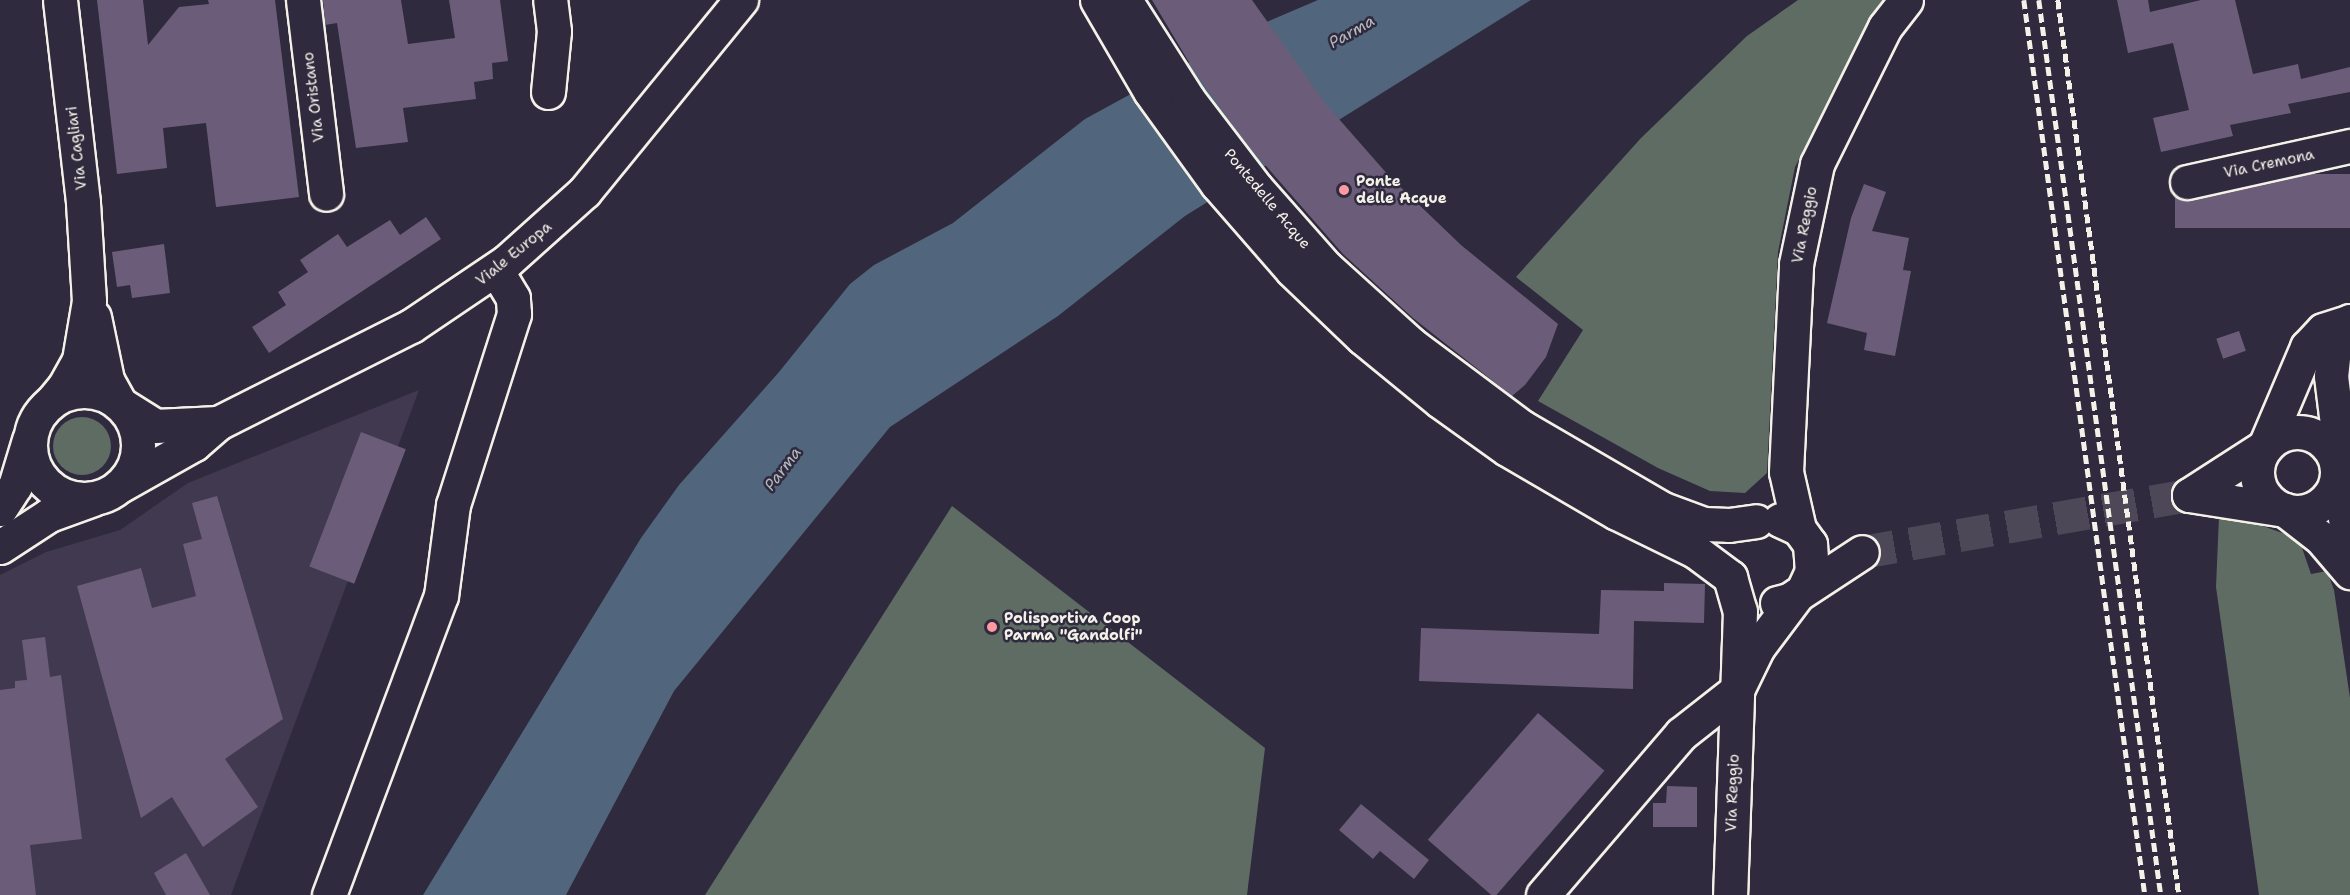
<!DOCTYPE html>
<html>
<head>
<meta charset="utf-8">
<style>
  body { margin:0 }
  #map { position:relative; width:2350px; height:895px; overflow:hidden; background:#2f2a3d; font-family:"Shantell Sans",sans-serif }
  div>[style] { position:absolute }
  .built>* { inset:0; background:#41394f }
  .green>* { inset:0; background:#5e6c63 }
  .round { border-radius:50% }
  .water>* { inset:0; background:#51667c }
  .building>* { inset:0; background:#6b5d79; transform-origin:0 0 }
  .minor-tunnel>* { height:33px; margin-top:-16.5px; transform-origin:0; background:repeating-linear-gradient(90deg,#4d4857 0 33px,transparent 0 49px) }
  .roads { filter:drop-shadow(2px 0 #f4f1e8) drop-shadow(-2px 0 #f4f1e8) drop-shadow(0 2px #f4f1e8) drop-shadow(0 -2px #f4f1e8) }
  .minor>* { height:33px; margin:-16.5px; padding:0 16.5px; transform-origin:16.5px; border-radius:16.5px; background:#2f2a3d }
  .minor>.ring { margin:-16.5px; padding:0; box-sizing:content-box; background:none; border:33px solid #2f2a3d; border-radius:50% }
  .major>* { height:33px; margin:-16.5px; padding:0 16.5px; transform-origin:16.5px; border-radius:16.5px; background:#2f2a3d }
  .major>.ring { margin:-16.5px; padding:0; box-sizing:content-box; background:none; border:33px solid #2f2a3d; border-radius:50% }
  .rail>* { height:4.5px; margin-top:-2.25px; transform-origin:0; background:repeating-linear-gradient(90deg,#f4f1e8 0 9px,transparent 0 13.5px) }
  .dots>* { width:16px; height:16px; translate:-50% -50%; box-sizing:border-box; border:3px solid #2f2a3d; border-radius:50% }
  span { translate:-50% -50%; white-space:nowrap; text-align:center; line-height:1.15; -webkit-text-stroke:5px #2f2a3d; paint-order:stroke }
  .street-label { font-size:15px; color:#f4f1e8 }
  .poi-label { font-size:15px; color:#f4f1e8; font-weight:700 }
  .left { translate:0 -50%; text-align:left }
  .water-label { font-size:16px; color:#b3b9bd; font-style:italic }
</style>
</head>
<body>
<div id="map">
  <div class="built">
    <i style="clip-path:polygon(419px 390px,231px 895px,0 895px,0 575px,46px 552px,120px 530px,188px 483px)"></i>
  </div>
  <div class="green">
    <i style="clip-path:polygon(1798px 0,1889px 0,1839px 82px,1795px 167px,1778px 252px,1767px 473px,1745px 493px,1710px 491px,1658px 468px,1538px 401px,1583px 330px,1516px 277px,1641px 138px,1747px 36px)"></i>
    <i class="round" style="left:53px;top:417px;width:58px;height:58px"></i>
    <i style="clip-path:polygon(952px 506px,1265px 748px,1247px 895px,705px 895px)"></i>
    <i style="clip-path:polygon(2219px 516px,2260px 525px,2299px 539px,2311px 574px,2327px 571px,2334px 590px,2350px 698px,2350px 895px,2259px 895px,2216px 587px)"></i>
  </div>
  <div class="water">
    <i style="clip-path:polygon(1318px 0,1531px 0,1185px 216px,1058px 316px,890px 427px,674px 691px,566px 895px,423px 895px,641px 538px,679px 485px,779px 372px,850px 284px,874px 265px,953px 223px,1085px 119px,1248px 30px)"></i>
  </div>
  <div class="building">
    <i style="clip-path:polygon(97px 0,143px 0,148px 45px,179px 7px,209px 4px,208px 0,275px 0,299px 197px,216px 207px,206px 123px,163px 128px,167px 168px,117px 174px)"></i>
    <i style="clip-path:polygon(323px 0,401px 0,408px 44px,455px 38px,449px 0,500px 0,508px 61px,492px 63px,493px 79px,474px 82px,476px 99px,403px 108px,408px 142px,356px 148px,337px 23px,325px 25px)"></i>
    <i style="clip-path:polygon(1152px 0,1252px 0,1324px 102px,1389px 176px,1461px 245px,1558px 324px,1546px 357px,1525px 385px,1512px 396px,1413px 318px,1343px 254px,1246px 143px,1193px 69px)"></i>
    <i style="clip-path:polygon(2117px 0,2148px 0,2150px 12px,2201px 0,2235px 0,2253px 74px,2298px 64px,2301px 79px,2350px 67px,2350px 92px,2288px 104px,2291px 113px,2230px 125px,2233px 136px,2161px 152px,2153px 118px,2189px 110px,2173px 43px,2128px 53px)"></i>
    <i style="left:2350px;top:174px;width:54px;height:175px;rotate:90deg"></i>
    <i style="clip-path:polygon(1864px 184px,1886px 192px,1872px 231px,1909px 238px,1903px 270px,1911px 271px,1895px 356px,1864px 350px,1867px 333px,1827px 323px,1851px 218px)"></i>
    <i style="clip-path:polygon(426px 217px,441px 239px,269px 353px,252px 327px,286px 305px,278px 292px,308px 272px,300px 260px,338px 234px,347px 247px,390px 220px,400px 235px)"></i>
    <i style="clip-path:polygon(164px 244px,170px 293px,132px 298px,130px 285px,117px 287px,112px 252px)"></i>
    <i style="left:2239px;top:331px;width:21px;height:24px;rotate:71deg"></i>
    <i style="left:361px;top:432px;width:48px;height:144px;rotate:21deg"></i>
    <i style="clip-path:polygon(217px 496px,283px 719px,225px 759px,258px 807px,203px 847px,172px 797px,141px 818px,77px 586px,141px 568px,152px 608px,196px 596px,183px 544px,202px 539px,192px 503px)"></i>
    <i style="clip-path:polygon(1664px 583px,1705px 584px,1704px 623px,1634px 621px,1633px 689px,1419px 681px,1421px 628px,1599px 634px,1601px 590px,1664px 591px)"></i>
    <i style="clip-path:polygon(45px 637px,50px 677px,61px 675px,82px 839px,30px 845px,36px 895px,0 895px,0 690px,15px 688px,15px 681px,27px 680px,22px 640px)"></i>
    <i style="left:1538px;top:713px;width:88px;height:168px;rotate:41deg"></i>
    <i style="clip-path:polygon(1667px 786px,1697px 787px,1697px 827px,1653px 827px,1653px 803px,1666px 803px)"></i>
    <i style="clip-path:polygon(1361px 804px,1429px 860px,1414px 879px,1380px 851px,1373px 859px,1339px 830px)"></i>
    <i style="clip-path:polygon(186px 853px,210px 895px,166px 895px,154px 873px)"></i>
  </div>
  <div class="minor-tunnel">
    <i style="left:1862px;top:552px;width:332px;rotate:-9.9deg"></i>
  </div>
  <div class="roads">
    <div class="minor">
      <i style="left:303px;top:0;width:195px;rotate:83.2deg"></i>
      <i style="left:1097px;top:0;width:105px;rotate:59.8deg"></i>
      <i style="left:1150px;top:91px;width:115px;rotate:54.2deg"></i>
      <i style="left:1217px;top:184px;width:114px;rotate:48.9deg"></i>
      <i style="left:1292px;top:270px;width:98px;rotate:43.8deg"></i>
      <i style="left:1363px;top:338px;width:99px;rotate:39.3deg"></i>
      <i style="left:1440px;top:401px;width:82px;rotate:35.6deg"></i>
      <i style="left:1507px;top:449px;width:127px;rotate:30.2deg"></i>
      <i style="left:1617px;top:513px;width:87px;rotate:26deg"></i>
      <i style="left:1695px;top:551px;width:44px;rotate:36.6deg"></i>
      <i style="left:1730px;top:577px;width:35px;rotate:74deg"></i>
      <i style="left:1740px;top:611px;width:284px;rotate:92deg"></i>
      <i style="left:1125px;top:0;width:117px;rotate:57.5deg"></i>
      <i style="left:1188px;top:99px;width:112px;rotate:52.6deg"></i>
      <i style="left:1256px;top:188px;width:106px;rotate:48.5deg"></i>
      <i style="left:1326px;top:267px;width:115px;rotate:42.2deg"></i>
      <i style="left:1411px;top:344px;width:139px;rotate:36.8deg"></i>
      <i style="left:1522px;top:427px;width:163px;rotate:30.2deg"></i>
      <i style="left:1663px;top:509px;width:44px;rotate:20.1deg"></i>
      <i style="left:1704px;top:524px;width:25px;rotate:2deg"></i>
      <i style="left:1729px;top:525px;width:27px;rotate:-8deg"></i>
      <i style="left:548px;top:92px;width:61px;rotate:-84.4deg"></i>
      <i style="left:554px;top:31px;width:31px;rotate:-97deg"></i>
      <i style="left:2187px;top:182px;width:167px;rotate:-12.5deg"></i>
      <i style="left:94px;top:317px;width:64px;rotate:78.3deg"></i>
      <i style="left:107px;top:380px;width:26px;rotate:61deg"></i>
      <i style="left:2350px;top:321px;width:23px;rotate:130deg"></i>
      <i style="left:2335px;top:339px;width:37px;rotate:96deg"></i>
      <i style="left:2331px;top:376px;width:56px;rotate:82.9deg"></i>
      <i style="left:2338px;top:432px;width:35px;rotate:92deg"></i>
      <i style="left:2337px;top:467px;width:85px;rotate:81.2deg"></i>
      <i style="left:53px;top:400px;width:17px;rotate:-50deg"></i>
      <i style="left:64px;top:387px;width:31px;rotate:-61deg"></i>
      <i style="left:79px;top:360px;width:60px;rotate:-80.4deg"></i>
      <i style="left:89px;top:301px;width:99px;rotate:-93.5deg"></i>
      <i style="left:83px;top:202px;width:203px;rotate:-96.5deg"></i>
      <i class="ring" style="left:2257px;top:432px;width:47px;height:47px"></i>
      <i style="left:2189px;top:495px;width:90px;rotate:-32.8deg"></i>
      <i style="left:2265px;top:446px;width:108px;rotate:-67deg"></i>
      <i style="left:2307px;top:347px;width:23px;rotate:-47deg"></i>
      <i style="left:2323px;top:330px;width:28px;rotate:-18deg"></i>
      <i style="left:2189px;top:495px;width:97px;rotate:8.9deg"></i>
      <i style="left:2285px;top:510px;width:46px;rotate:37.9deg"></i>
      <i style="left:2321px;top:538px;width:45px;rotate:49.5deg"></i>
      <i style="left:1780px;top:520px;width:21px;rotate:25deg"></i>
      <i style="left:1799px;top:529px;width:19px;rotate:54deg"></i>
      <i style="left:1810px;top:544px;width:27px;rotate:86deg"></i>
      <i style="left:1812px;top:571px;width:19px;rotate:115deg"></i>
      <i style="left:1799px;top:529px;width:58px;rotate:-102.8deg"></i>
      <i style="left:1786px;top:472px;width:208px;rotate:-87.2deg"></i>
      <i style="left:1796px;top:264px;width:102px;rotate:-78.1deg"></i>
      <i style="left:1817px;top:164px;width:153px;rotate:-63.6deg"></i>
      <i style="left:1885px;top:27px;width:34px;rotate:-52deg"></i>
      <i style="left:1777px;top:603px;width:12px;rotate:-14deg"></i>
      <i style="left:1789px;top:600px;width:87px;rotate:-33.3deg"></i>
      <i style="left:329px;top:895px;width:319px;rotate:-69.5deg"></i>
      <i style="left:441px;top:596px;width:92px;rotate:-82.5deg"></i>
      <i style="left:453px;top:505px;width:201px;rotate:-72.3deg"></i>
      <i style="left:514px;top:314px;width:16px;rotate:-94deg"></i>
      <i style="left:513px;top:298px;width:33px;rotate:-121deg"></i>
      <i style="left:1543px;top:895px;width:212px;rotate:-49.4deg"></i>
      <i style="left:1681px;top:734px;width:71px;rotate:-38.2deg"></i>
      <i style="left:1737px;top:690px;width:48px;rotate:-64deg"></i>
      <i style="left:1758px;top:647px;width:65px;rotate:-53.1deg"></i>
    </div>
    <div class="major">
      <i class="ring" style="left:30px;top:391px;width:75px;height:75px"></i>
      <i style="left:122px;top:405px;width:39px;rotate:32deg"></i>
      <i style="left:155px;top:426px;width:63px;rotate:-2.7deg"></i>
      <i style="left:121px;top:485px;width:84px;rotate:-29.3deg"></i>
      <i style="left:194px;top:444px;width:32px;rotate:-41deg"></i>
      <i style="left:218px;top:423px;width:216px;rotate:-26.7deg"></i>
      <i style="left:411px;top:326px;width:115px;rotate:-34deg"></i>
      <i style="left:506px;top:262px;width:106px;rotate:-41.9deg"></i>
      <i style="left:585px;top:191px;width:247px;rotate:-50.8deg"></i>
      <i style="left:0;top:509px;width:27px;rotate:-57deg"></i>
      <i style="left:15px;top:486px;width:48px;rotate:-73.1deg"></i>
      <i style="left:0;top:547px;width:59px;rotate:-33.1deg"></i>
      <i style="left:49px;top:515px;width:47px;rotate:-20deg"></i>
    </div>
  </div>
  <div class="rail">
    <i style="left:2024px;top:0;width:903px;rotate:82.3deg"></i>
    <i style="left:2039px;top:0;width:903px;rotate:82.24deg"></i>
    <i style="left:2058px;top:0;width:903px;rotate:82.3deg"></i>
  </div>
  <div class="dots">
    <i style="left:1344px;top:190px;background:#ff9aa2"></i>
    <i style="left:992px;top:627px;background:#ff9aa2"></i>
  </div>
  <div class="street-label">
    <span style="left:314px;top:97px;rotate:-97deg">Via Oristano</span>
    <span style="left:77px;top:148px;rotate:-97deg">Via Cagliari</span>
    <span style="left:2269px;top:164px;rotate:-12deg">Via Cremona</span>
    <span style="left:1267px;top:199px;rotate:50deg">Pontedelle Acque</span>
    <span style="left:1805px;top:225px;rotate:-79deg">Via Reggio</span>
    <span style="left:514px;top:254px;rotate:-39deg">Viale Europa</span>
    <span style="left:1733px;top:793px;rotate:-88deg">Via Reggio</span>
  </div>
  <div class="poi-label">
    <span class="left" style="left:1356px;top:190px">Ponte<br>delle Acque</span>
    <span class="left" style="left:1004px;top:627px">Polisportiva Coop<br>Parma "Gandolfi"</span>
  </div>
  <div class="water-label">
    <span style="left:1352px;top:32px;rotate:-30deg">Parma</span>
    <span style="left:783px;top:469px;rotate:-53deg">Parma</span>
  </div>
</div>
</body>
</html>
